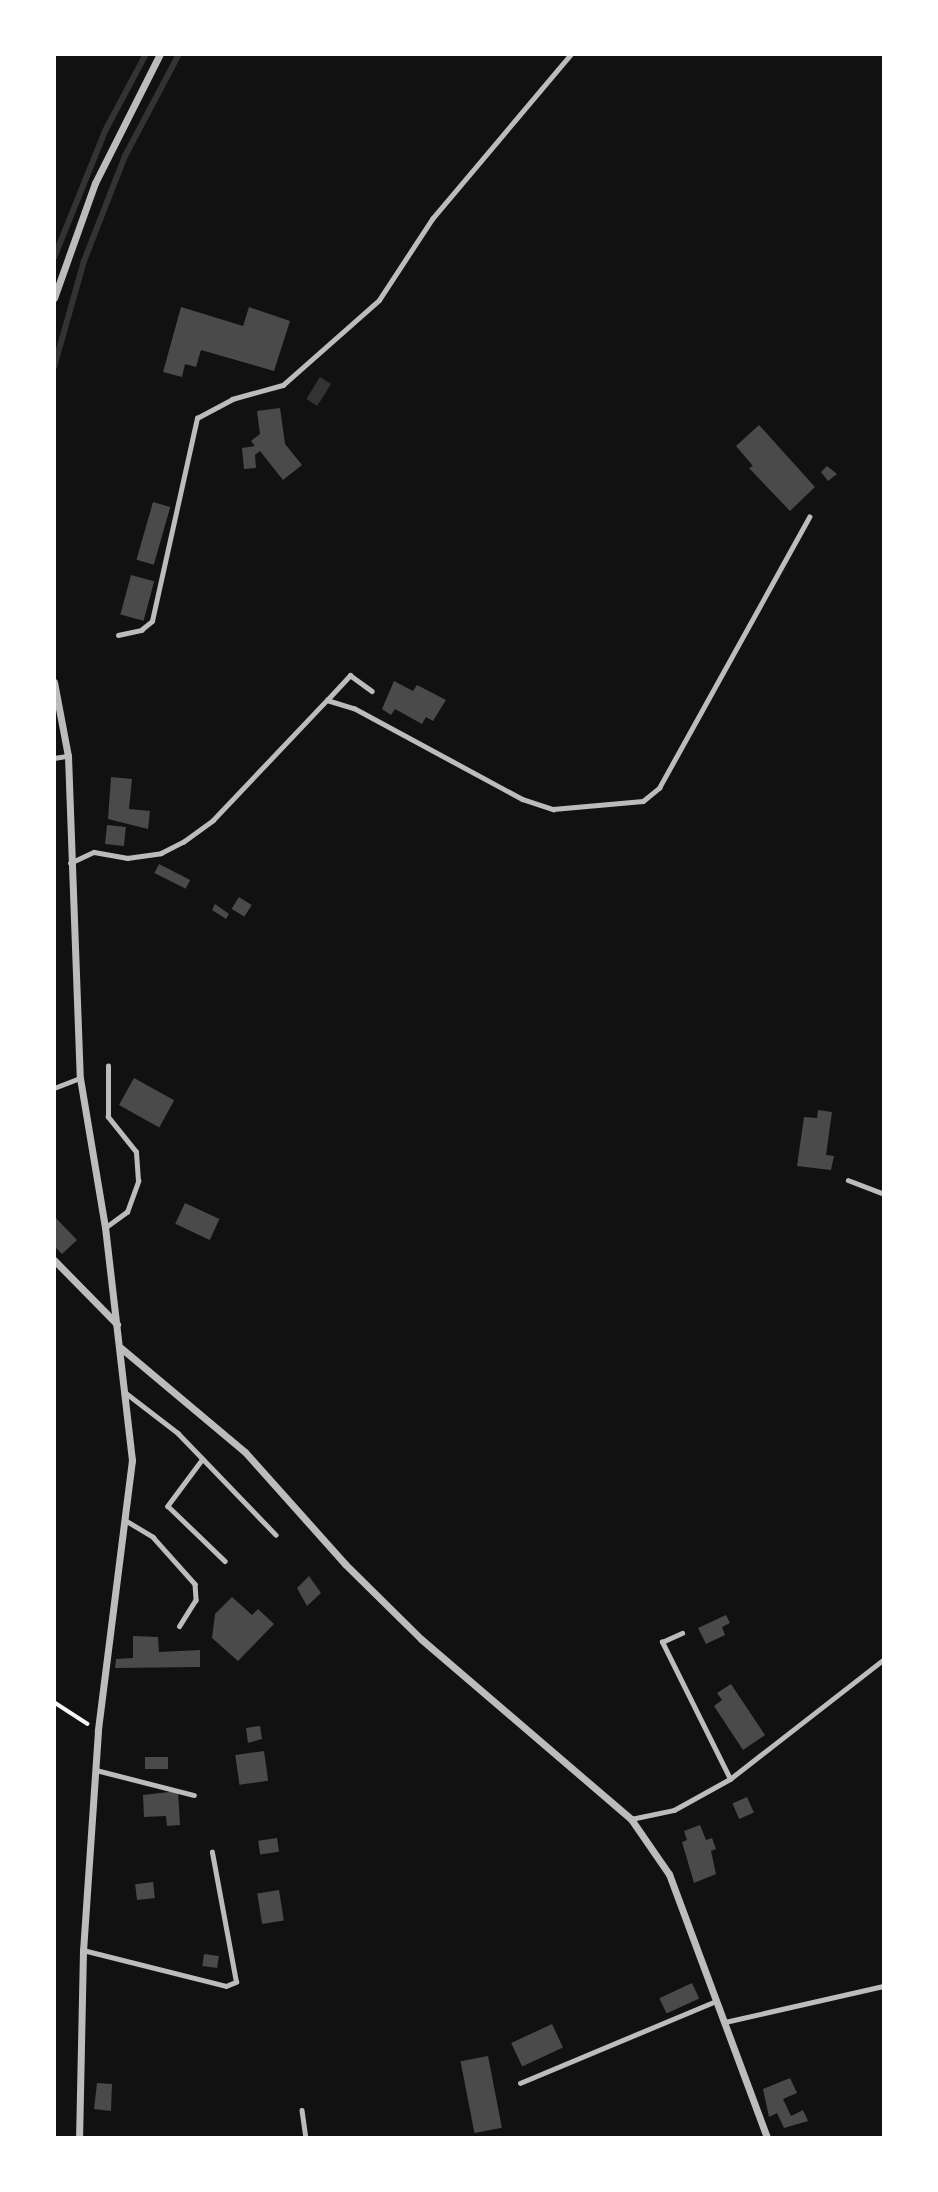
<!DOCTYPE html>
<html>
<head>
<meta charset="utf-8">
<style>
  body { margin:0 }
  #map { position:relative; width:938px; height:2192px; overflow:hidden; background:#111; font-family:"IBM Plex Sans",sans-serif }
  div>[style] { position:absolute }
  .water>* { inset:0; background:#333; transform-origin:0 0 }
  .stream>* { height:6px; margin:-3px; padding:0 3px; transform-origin:3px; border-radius:3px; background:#333 }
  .building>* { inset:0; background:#4a4a4a; transform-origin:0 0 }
  .path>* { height:3.5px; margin:-1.75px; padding:0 1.75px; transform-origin:1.75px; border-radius:1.75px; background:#f5f5f5 }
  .service>* { height:4.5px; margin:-2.25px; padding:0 2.25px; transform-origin:2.25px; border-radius:2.25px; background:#bcbcbc }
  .minor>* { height:7px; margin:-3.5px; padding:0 3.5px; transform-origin:3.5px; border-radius:3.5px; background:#bcbcbc }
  span { translate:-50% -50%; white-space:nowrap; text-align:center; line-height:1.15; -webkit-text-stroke:7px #fff; paint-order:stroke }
  .frame { position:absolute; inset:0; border:56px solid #fff; pointer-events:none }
</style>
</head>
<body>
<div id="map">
  <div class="water">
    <i style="left:320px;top:377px;width:13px;height:26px;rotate:32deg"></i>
  </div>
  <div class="stream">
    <i style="left:54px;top:258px;width:137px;rotate:-68.1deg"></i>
    <i style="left:105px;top:131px;width:87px;rotate:-62deg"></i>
    <i style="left:54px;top:367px;width:110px;rotate:-74.2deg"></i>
    <i style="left:84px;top:261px;width:113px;rotate:-68.7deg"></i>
    <i style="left:125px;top:156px;width:115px;rotate:-62.1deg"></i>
  </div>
  <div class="building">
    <i style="clip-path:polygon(181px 307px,243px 326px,249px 307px,290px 321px,274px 371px,201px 350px,196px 367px,185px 364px,182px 377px,163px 372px)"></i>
    <i style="clip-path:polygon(280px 408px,285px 444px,302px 465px,283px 480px,260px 451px,255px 455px,256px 468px,244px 469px,242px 448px,255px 446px,251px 441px,260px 434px,257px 411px)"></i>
    <i style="clip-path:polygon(759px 425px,815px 487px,790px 511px,749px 468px,753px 466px,736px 446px)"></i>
    <i style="clip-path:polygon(827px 466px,837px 474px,828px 481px,821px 472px)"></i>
    <i style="left:153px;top:502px;width:18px;height:60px;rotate:16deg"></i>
    <i style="left:131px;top:575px;width:24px;height:41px;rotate:15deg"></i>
    <i style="clip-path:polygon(394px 681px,413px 691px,417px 685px,446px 700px,433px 721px,426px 717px,422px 724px,395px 709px,391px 715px,382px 709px)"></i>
    <i style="clip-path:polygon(111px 777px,132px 779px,129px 809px,150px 811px,148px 829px,108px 819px)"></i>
    <i style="left:107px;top:825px;width:19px;height:19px;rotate:6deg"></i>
    <i style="left:159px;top:864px;width:35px;height:10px;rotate:27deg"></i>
    <i style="left:239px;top:897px;width:15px;height:14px;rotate:32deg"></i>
    <i style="clip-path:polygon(215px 904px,229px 914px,226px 919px,212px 910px)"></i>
    <i style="left:134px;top:1078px;width:46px;height:31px;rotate:29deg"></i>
    <i style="clip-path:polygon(818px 1110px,832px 1112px,826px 1155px,834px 1156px,831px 1170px,797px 1166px,804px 1117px,817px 1118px)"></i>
    <i style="left:185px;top:1203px;width:38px;height:23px;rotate:25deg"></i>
    <i style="clip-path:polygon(54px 1216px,77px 1240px,62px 1254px,54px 1246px)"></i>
    <i style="clip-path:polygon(309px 1576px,321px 1593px,307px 1606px,297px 1588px)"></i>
    <i style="clip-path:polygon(232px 1597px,252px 1615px,258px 1609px,274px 1624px,238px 1661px,212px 1638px,215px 1614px)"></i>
    <i style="clip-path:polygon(726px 1615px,730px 1623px,722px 1627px,725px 1635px,706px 1644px,698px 1628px)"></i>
    <i style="clip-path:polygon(133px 1636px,158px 1637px,159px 1652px,200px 1650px,200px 1667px,115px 1668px,116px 1659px,133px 1658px)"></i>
    <i style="clip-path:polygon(731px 1684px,765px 1735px,743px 1750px,714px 1706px,722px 1700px,717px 1693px)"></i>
    <i style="clip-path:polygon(260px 1726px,262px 1739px,248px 1743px,246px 1728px)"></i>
    <i style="left:264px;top:1751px;width:30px;height:29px;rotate:82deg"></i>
    <i style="left:145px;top:1757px;width:23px;height:12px"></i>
    <i style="clip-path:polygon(178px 1791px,180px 1825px,167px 1826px,166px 1816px,144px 1817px,143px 1795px)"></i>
    <i style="left:747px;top:1797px;width:17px;height:16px;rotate:66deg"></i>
    <i style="clip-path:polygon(700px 1825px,706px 1840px,712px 1838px,716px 1849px,711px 1851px,716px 1874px,694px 1883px,682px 1842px,687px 1840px,684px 1831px)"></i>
    <i style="left:277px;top:1838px;width:14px;height:19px;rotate:82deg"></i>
    <i style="left:153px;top:1882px;width:16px;height:18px;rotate:83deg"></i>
    <i style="left:279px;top:1890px;width:31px;height:22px;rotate:81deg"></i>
    <i style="left:204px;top:1954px;width:15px;height:12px;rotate:8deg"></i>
    <i style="left:692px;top:1983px;width:17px;height:36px;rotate:65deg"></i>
    <i style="left:552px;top:2024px;width:26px;height:45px;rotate:65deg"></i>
    <i style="left:488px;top:2056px;width:73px;height:28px;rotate:79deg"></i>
    <i style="clip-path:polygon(790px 2078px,797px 2093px,783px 2099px,791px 2116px,803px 2110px,808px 2121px,784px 2128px,777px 2113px,769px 2117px,763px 2089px)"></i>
    <i style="clip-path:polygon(97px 2083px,112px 2084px,111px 2111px,94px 2109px)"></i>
  </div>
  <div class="path">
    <i style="left:54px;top:1702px;width:40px;rotate:32.9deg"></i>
  </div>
  <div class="service">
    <i style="left:118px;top:635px;width:24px;rotate:-12deg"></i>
    <i style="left:141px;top:630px;width:14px;rotate:-39deg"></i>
    <i style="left:152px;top:621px;width:208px;rotate:-77.5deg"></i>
    <i style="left:197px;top:418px;width:40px;rotate:-28deg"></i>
    <i style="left:232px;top:399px;width:53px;rotate:-15.4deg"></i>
    <i style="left:283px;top:385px;width:128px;rotate:-41.5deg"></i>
    <i style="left:379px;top:300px;width:97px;rotate:-56.8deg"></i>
    <i style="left:432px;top:219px;width:216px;rotate:-49.9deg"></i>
    <i style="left:327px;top:700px;width:34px;rotate:-47deg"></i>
    <i style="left:350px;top:675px;width:27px;rotate:36deg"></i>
    <i style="left:54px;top:758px;width:13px;rotate:-9deg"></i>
    <i style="left:70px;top:863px;width:26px;rotate:-25deg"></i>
    <i style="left:94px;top:852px;width:34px;rotate:10deg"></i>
    <i style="left:127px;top:858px;width:34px;rotate:-8deg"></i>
    <i style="left:161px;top:853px;width:25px;rotate:-27deg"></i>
    <i style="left:183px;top:842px;width:37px;rotate:-36deg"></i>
    <i style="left:213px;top:820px;width:166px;rotate:-46.5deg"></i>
    <i style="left:327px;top:700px;width:28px;rotate:17deg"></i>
    <i style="left:354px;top:708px;width:191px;rotate:28.4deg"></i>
    <i style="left:522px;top:799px;width:33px;rotate:18deg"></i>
    <i style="left:553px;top:809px;width:90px;rotate:-5.1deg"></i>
    <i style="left:643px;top:801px;width:21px;rotate:-39deg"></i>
    <i style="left:659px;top:788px;width:310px;rotate:-61deg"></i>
    <i style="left:54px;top:1088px;width:28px;rotate:-21deg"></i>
    <i style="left:848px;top:1180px;width:39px;rotate:21deg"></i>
    <i style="left:106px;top:1227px;width:26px;rotate:-36deg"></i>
    <i style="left:127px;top:1212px;width:33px;rotate:-70deg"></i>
    <i style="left:138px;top:1181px;width:29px;rotate:-94deg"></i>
    <i style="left:136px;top:1152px;width:45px;rotate:-128.7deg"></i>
    <i style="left:108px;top:1117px;width:51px;rotate:-90deg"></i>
    <i style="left:126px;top:1393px;width:66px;rotate:37.6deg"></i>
    <i style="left:178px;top:1433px;width:141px;rotate:46.1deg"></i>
    <i style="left:203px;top:1459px;width:59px;rotate:126.7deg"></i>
    <i style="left:168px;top:1506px;width:79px;rotate:44deg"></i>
    <i style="left:125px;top:1520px;width:33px;rotate:31deg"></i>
    <i style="left:153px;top:1537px;width:63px;rotate:48.2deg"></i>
    <i style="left:195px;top:1584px;width:16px;rotate:86deg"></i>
    <i style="left:196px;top:1600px;width:31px;rotate:122deg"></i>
    <i style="left:96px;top:1770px;width:101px;rotate:14.3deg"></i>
    <i style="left:730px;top:1779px;width:195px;rotate:-37.9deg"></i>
    <i style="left:631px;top:1819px;width:44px;rotate:-11.8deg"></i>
    <i style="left:674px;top:1810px;width:64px;rotate:-29deg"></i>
    <i style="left:730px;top:1779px;width:153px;rotate:-116.4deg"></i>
    <i style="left:662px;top:1642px;width:22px;rotate:-24deg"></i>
    <i style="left:83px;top:1950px;width:147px;rotate:14.1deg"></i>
    <i style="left:226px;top:1986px;width:11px;rotate:-22deg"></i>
    <i style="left:236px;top:1982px;width:132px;rotate:-100.5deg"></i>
    <i style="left:725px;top:2022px;width:163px;rotate:-12.8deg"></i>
    <i style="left:520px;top:2083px;width:212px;rotate:-22.7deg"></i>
    <i style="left:302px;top:2110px;width:28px;rotate:82deg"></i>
  </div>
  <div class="minor">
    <i style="left:54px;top:298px;width:122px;rotate:-70.4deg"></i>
    <i style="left:95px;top:183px;width:144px;rotate:-63.3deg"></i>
    <i style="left:54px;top:682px;width:75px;rotate:79.3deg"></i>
    <i style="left:68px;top:756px;width:322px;rotate:87.9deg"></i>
    <i style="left:80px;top:1078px;width:151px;rotate:80.5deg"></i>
    <i style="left:105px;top:1227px;width:235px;rotate:83.4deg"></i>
    <i style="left:132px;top:1460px;width:273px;rotate:97.2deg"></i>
    <i style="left:98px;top:1731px;width:220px;rotate:93.9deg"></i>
    <i style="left:83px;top:1950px;width:188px;rotate:91.2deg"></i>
    <i style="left:54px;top:1260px;width:90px;rotate:45.5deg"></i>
    <i style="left:121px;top:1348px;width:162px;rotate:40deg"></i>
    <i style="left:245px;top:1452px;width:150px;rotate:48.2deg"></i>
    <i style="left:345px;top:1564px;width:107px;rotate:44.6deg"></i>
    <i style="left:421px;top:1639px;width:277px;rotate:40.6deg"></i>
    <i style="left:631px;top:1819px;width:67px;rotate:55.4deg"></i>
    <i style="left:669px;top:1874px;width:282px;rotate:69.6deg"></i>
  </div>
  <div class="frame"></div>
</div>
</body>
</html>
